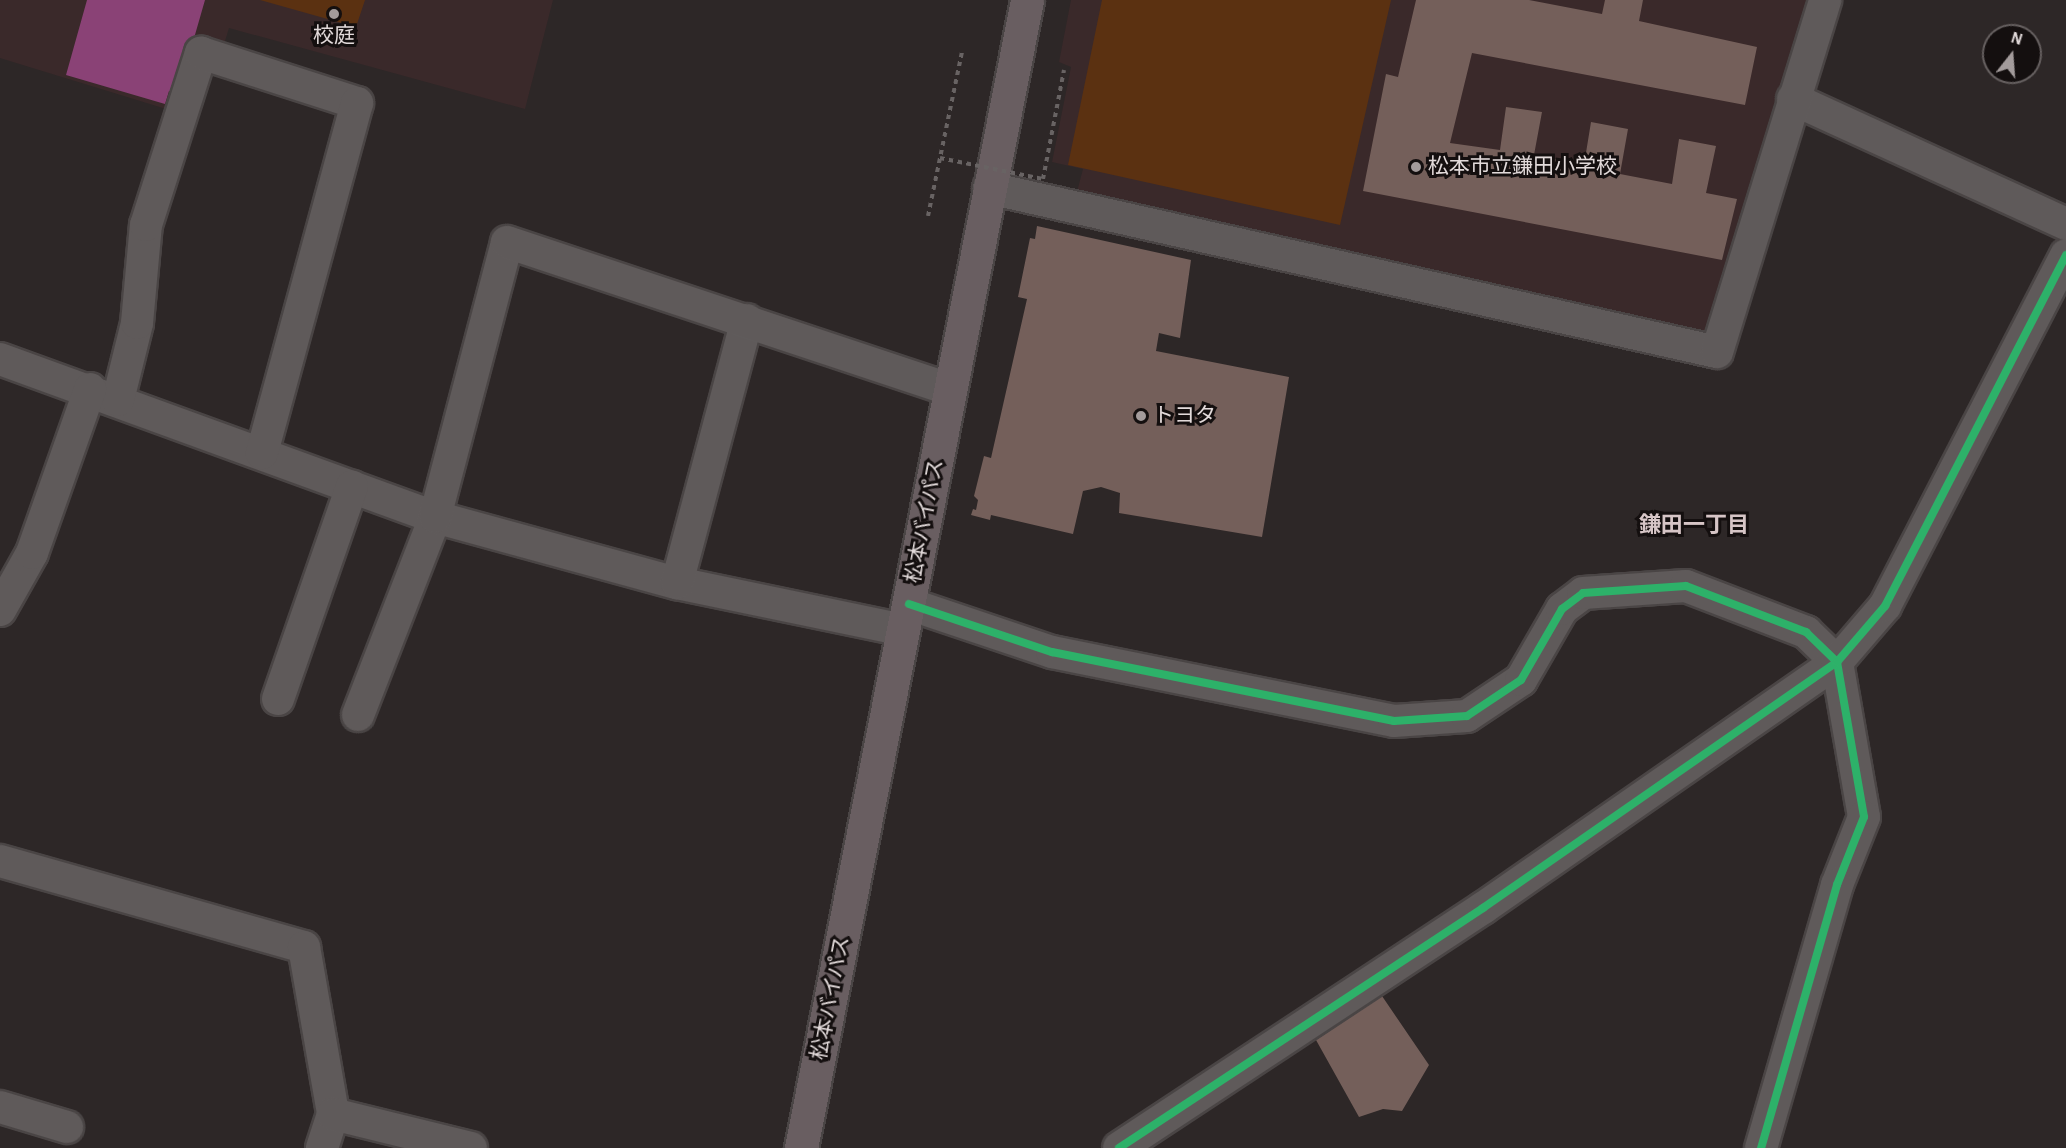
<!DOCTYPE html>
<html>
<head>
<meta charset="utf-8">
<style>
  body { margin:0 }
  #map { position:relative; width:2066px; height:1148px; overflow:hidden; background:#2d2727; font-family:"Alegreya Sans","Noto Sans JP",sans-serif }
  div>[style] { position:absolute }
  .built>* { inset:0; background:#3a292a }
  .green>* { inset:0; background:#5b3111 }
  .water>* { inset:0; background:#8a4276 }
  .building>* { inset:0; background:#745f5a }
  .path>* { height:4px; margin-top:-2px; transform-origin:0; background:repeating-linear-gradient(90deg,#686363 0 4.5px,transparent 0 9px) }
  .roads { filter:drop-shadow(2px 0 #4a4545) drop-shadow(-2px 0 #4a4545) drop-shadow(0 2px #4a4545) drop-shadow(0 -2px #4a4545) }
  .minor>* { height:32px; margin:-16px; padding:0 16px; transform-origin:16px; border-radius:16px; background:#5f5a5a }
  .highway>* { height:33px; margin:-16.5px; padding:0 16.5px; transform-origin:16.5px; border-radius:16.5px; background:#695e61 }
  .path-bridge>* { height:4px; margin-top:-2px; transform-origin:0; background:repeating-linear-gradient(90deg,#686363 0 4.5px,transparent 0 9px) }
  .cycleway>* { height:8px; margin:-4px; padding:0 4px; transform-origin:4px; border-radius:4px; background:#2db169 }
  .dots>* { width:16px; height:16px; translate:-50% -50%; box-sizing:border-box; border:3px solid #140f0f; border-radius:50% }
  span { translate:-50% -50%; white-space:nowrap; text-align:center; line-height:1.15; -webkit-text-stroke:6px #140f0f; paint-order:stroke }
  .poi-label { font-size:21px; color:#e2dada }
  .left { translate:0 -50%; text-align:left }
  .street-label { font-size:21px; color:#e2dada }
  .neighbourhood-label { font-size:22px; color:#d6c5c6; font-weight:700 }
  .north { position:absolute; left:1982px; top:24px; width:60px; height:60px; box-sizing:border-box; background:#140f0f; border:2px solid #666060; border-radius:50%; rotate:17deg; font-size:16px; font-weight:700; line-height:24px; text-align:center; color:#e2dada }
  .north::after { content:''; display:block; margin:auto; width:21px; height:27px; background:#a39b9b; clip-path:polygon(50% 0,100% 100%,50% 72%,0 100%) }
</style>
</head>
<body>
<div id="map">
  <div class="built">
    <i style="clip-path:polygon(0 0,553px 0,525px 109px,229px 28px,221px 54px,176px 112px,0 58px)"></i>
    <i style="clip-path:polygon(1071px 0,1808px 0,1706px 334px,1074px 203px,1083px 169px,1052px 162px,1071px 67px,1059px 62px)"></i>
  </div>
  <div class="green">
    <i style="clip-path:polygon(260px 0,365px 0,356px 27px)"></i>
    <i style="clip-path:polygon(1102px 0,1391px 0,1340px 225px,1068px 165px)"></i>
  </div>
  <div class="water">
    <i style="clip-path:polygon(87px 0,205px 0,178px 94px,169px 91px,165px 104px,66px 75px)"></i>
  </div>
  <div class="building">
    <i style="clip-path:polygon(1416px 0,1529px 0,1602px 14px,1605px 0,1643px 0,1639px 21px,1757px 47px,1745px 105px,1472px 53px,1450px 143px,1500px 150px,1506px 107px,1542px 112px,1534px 155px,1584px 165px,1591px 122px,1628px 129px,1620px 174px,1672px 184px,1679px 139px,1716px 146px,1706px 193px,1737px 199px,1722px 260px,1363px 191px,1386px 74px,1398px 77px)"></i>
    <i style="clip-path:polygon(1037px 226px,1191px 260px,1180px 338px,1159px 333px,1156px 351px,1289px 377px,1262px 537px,1119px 513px,1120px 493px,1101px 487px,1083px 491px,1073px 534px,991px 515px,990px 520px,971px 515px,973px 509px,976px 510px,978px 500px,974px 496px,984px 456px,991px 458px,1027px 299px,1018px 297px,1030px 238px,1035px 239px)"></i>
    <i style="clip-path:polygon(1382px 996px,1429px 1065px,1402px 1111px,1383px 1109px,1359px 1117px,1316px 1040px)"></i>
  </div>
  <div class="path">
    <i style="left:928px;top:216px;width:167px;rotate:-78.3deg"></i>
  </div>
  <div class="roads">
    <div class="minor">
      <i style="left:1793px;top:99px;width:300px;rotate:24.6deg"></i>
      <i style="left:989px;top:188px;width:746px;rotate:12.7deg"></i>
      <i style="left:1717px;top:352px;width:368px;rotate:-72.9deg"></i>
      <i style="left:0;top:359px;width:463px;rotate:20deg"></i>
      <i style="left:435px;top:517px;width:251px;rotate:15.3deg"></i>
      <i style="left:677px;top:583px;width:232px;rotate:11.7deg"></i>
      <i style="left:118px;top:400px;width:79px;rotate:-76.1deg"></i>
      <i style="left:137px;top:323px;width:98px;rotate:-84.8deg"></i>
      <i style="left:146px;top:225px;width:181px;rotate:-72.3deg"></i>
      <i style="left:201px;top:53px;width:164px;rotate:17.8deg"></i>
      <i style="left:357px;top:103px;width:363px;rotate:105.2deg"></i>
      <i style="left:677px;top:583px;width:272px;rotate:-75.1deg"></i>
      <i style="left:909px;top:604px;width:151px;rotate:18.6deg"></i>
      <i style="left:1052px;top:652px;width:349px;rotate:11.4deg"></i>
      <i style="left:1394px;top:721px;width:73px;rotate:-3.9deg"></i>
      <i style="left:1467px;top:716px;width:65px;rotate:-33.7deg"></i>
      <i style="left:1521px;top:680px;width:82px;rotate:-60deg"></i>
      <i style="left:1562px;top:609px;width:26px;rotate:-37deg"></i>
      <i style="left:1583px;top:593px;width:103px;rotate:-3.9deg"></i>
      <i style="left:1686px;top:586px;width:129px;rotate:21deg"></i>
      <i style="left:1806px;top:632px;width:43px;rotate:44.1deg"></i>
      <i style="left:1837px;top:662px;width:157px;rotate:80.1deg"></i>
      <i style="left:1864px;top:817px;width:73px;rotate:111.7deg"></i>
      <i style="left:1837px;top:885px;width:274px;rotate:106.1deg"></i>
      <i style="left:0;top:610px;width:65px;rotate:-60.7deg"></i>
      <i style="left:32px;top:553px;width:174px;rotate:-70.5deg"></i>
      <i style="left:278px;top:699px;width:225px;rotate:-70.8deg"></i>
      <i style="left:358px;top:715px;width:212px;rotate:-68.7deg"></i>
      <i style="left:435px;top:517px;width:284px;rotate:-75.3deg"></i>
      <i style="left:507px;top:242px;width:467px;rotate:18.4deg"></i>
      <i style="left:0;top:861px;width:316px;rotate:15.8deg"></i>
      <i style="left:304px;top:947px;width:169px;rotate:80.1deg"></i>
      <i style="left:333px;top:1114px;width:36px;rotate:108deg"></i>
      <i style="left:0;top:1107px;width:70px;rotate:16.6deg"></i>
      <i style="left:333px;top:1114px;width:142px;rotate:13.8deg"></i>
      <i style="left:1119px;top:1148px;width:436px;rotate:-33.4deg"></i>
      <i style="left:1483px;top:908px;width:431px;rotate:-34.8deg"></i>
      <i style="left:1837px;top:662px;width:74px;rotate:-49.4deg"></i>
      <i style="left:1885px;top:606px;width:395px;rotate:-62.7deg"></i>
    </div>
    <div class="highway">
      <i style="left:801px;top:1148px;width:1170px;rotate:-78.86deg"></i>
    </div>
  </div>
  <div class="path-bridge">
    <i style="left:940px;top:158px;width:105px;rotate:11.5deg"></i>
    <i style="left:1043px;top:179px;width:111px;rotate:-79.1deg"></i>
  </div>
  <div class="cycleway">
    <i style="left:909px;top:604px;width:151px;rotate:18.6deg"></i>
    <i style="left:1052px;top:652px;width:349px;rotate:11.4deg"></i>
    <i style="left:1394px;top:721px;width:73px;rotate:-3.9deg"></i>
    <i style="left:1467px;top:716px;width:65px;rotate:-33.7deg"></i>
    <i style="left:1521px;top:680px;width:82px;rotate:-60deg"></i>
    <i style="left:1562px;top:609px;width:26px;rotate:-37deg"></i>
    <i style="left:1583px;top:593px;width:103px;rotate:-3.9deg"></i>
    <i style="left:1686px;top:586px;width:129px;rotate:21deg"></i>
    <i style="left:1806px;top:632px;width:43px;rotate:44.1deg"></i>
    <i style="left:1837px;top:662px;width:157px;rotate:80.1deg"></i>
    <i style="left:1864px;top:817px;width:73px;rotate:111.7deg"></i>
    <i style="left:1837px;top:885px;width:274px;rotate:106.1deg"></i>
    <i style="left:1119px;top:1148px;width:436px;rotate:-33.4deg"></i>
    <i style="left:1483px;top:908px;width:431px;rotate:-34.8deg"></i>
    <i style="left:1837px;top:662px;width:74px;rotate:-49.4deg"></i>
    <i style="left:1885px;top:606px;width:395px;rotate:-62.7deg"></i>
  </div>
  <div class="dots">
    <i style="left:334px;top:14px;background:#a39b9b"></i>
    <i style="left:1416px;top:167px;background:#a39b9b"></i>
    <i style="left:1141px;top:416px;background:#a39b9b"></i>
  </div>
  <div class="poi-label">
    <span style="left:334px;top:36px">校庭</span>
    <span class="left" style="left:1428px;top:167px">松本市立鎌田小学校</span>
    <span class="left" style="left:1153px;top:416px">トヨタ</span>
  </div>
  <div class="street-label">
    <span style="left:925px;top:521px;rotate:-79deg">松本バイパス</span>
    <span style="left:831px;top:998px;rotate:-79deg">松本バイパス</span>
  </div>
  <div class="neighbourhood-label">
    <span style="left:1694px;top:526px">鎌田一丁目</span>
  </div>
  <div class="north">N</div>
</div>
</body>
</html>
